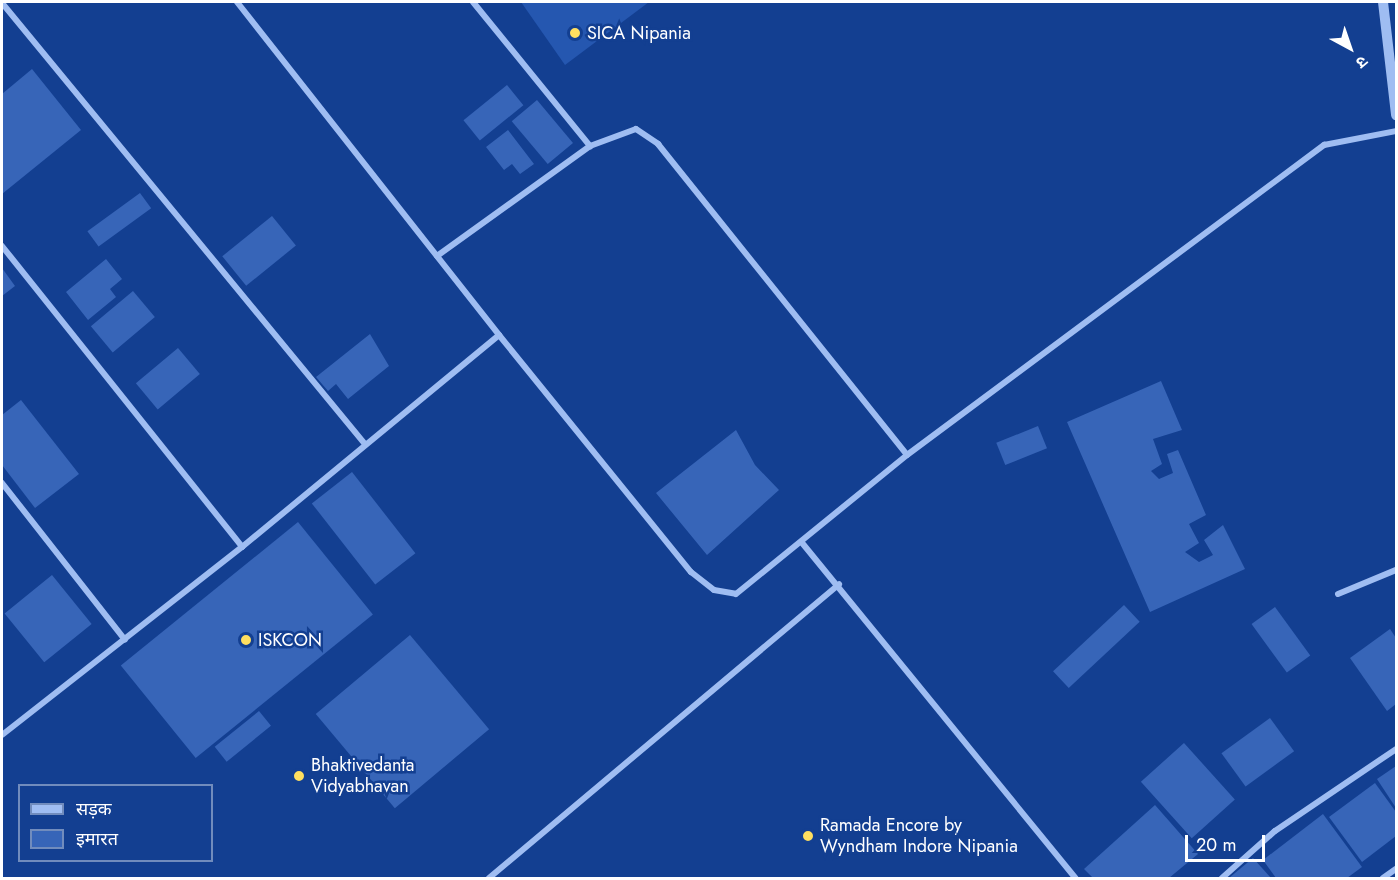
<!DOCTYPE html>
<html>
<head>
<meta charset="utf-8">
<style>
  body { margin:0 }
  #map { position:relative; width:1398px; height:880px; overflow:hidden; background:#133f91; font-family:Jost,"Noto Sans Devanagari",sans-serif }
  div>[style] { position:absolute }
  .green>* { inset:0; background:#2557b0 }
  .building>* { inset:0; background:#3765b8; transform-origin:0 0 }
  .minor>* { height:6px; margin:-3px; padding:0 3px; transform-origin:3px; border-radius:3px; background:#9fbdf2 }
  .tertiary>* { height:10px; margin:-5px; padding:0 5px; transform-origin:5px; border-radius:5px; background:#9fbdf2 }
  .dots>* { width:16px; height:16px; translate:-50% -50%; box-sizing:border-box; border:3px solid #133f91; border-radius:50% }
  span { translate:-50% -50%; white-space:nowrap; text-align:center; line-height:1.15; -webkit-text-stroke:5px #133f91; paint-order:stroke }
  .poi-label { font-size:18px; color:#fff }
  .left { translate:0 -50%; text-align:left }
  .frame { position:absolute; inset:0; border:3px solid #fff; pointer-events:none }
  .legend { position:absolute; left:18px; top:784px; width:195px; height:78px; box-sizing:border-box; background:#133f91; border:2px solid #718cbd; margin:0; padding:8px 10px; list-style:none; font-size:18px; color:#fff }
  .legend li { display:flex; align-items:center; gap:12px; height:30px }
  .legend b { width:30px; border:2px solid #718cbd }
  .north { position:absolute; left:1320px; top:18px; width:60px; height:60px; -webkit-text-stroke:4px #133f91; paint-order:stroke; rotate:140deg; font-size:16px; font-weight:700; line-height:24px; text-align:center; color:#fff }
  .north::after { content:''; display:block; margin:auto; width:21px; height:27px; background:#fff; clip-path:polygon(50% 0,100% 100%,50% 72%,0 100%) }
  .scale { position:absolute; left:1185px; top:835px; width:80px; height:27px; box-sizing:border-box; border:3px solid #fff; border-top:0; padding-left:8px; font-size:18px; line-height:21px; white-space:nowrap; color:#fff; -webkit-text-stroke:4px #133f91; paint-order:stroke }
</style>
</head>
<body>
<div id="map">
  <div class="green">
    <i style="clip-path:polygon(521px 2px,649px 2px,565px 65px)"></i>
  </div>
  <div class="building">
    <i style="clip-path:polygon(32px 69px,81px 130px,2px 194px,2px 94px)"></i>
    <i style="left:507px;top:85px;width:26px;height:56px;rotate:51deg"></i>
    <i style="left:537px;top:100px;width:56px;height:33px;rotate:50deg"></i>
    <i style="clip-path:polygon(508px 130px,534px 164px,520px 174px,512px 164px,504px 170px,486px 147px)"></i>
    <i style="left:140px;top:193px;width:19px;height:65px;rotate:54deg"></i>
    <i style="left:272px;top:216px;width:38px;height:64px;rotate:51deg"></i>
    <i style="clip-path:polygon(106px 259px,122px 279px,110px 289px,116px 297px,88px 320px,66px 292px)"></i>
    <i style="clip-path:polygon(2px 268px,15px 286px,2px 296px)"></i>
    <i style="left:133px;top:291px;width:34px;height:55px;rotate:50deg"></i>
    <i style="clip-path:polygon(370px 334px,389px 366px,348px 399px,336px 384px,328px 391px,316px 377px)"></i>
    <i style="left:178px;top:348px;width:34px;height:55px;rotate:50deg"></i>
    <i style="clip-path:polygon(1161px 381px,1182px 430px,1153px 439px,1162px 464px,1151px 471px,1159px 479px,1173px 473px,1167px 454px,1178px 450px,1206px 515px,1189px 524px,1199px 543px,1185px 552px,1199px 562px,1213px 555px,1204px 540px,1223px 525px,1245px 569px,1150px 612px,1067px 422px)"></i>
    <i style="clip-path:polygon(21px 400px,79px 474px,35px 508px,2px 465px,2px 415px)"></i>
    <i style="left:1038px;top:426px;width:24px;height:45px;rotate:68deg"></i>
    <i style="clip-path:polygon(736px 430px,755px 465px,779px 490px,707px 555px,656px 493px)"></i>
    <i style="left:352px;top:472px;width:103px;height:51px;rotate:52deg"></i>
    <i style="left:298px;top:522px;width:119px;height:228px;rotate:51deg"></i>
    <i style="left:52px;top:575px;width:63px;height:61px;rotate:51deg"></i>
    <i style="left:1124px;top:605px;width:23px;height:97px;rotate:47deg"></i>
    <i style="left:1275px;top:607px;width:60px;height:29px;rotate:54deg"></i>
    <i style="clip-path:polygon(1390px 629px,1396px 638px,1396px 704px,1387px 711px,1350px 658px)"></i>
    <i style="left:410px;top:635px;width:123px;height:123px;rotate:50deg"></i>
    <i style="left:259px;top:711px;width:19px;height:57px;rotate:51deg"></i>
    <i style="left:1270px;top:718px;width:41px;height:60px;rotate:54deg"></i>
    <i style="left:1184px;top:743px;width:76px;height:58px;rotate:48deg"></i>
    <i style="clip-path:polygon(1396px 766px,1396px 808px,1377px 779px)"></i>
    <i style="clip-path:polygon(1375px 783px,1396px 812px,1396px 836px,1362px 862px,1329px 817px)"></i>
    <i style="clip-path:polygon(1155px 805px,1198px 854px,1169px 878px,1093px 878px,1084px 869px)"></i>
    <i style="clip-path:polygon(1323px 814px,1362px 867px,1347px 878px,1276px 878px,1263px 860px)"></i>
    <i style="clip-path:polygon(1253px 858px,1271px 878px,1229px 878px)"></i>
  </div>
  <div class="minor">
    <i style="left:237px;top:2px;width:424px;rotate:51.8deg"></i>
    <i style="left:473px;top:2px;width:186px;rotate:50.9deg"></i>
    <i style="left:2px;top:3px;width:570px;rotate:50.55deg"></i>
    <i style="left:2px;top:246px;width:385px;rotate:51.4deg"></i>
    <i style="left:437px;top:256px;width:188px;rotate:-35.7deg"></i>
    <i style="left:590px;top:146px;width:49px;rotate:-20.3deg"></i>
    <i style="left:636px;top:129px;width:27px;rotate:34deg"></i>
    <i style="left:658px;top:144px;width:398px;rotate:51.3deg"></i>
    <i style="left:2px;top:483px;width:199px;rotate:51.9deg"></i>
    <i style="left:803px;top:544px;width:431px;rotate:50.8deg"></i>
    <i style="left:1338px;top:594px;width:63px;rotate:-22.5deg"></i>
    <i style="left:2px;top:735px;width:305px;rotate:-38.1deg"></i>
    <i style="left:242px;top:547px;width:333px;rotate:-39.5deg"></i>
    <i style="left:499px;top:335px;width:305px;rotate:51deg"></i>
    <i style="left:691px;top:572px;width:29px;rotate:38deg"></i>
    <i style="left:714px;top:590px;width:22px;rotate:10deg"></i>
    <i style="left:736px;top:594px;width:220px;rotate:-39.1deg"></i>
    <i style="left:907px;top:455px;width:520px;rotate:-36.63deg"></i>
    <i style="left:1324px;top:145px;width:73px;rotate:-11deg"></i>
    <i style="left:489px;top:878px;width:457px;rotate:-40deg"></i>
    <i style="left:1222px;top:878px;width:71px;rotate:-41.6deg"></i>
    <i style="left:1275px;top:831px;width:146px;rotate:-34.1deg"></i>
    <i style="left:1383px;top:878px;width:16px;rotate:-35deg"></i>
  </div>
  <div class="tertiary">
    <i style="left:1383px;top:2px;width:114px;rotate:83.4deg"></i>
  </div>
  <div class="dots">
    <i style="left:575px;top:33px;background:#ffdf60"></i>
    <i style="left:246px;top:640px;background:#ffdf60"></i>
    <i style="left:299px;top:776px;background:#ffdf60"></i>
    <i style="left:808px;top:836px;background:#ffdf60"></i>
  </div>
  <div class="poi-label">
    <span class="left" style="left:587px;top:33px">SICA Nipania</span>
    <span class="left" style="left:258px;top:640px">ISKCON</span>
    <span class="left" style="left:311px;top:776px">Bhaktivedanta<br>Vidyabhavan</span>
    <span class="left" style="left:820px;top:836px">Ramada Encore by<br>Wyndham Indore Nipania</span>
  </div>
  <div class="frame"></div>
  <ul class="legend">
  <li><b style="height:8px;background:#9fbdf2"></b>सड़क</li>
  <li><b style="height:16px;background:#3765b8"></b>इमारत</li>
  </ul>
  <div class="north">उ</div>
  <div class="scale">20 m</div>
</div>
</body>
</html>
